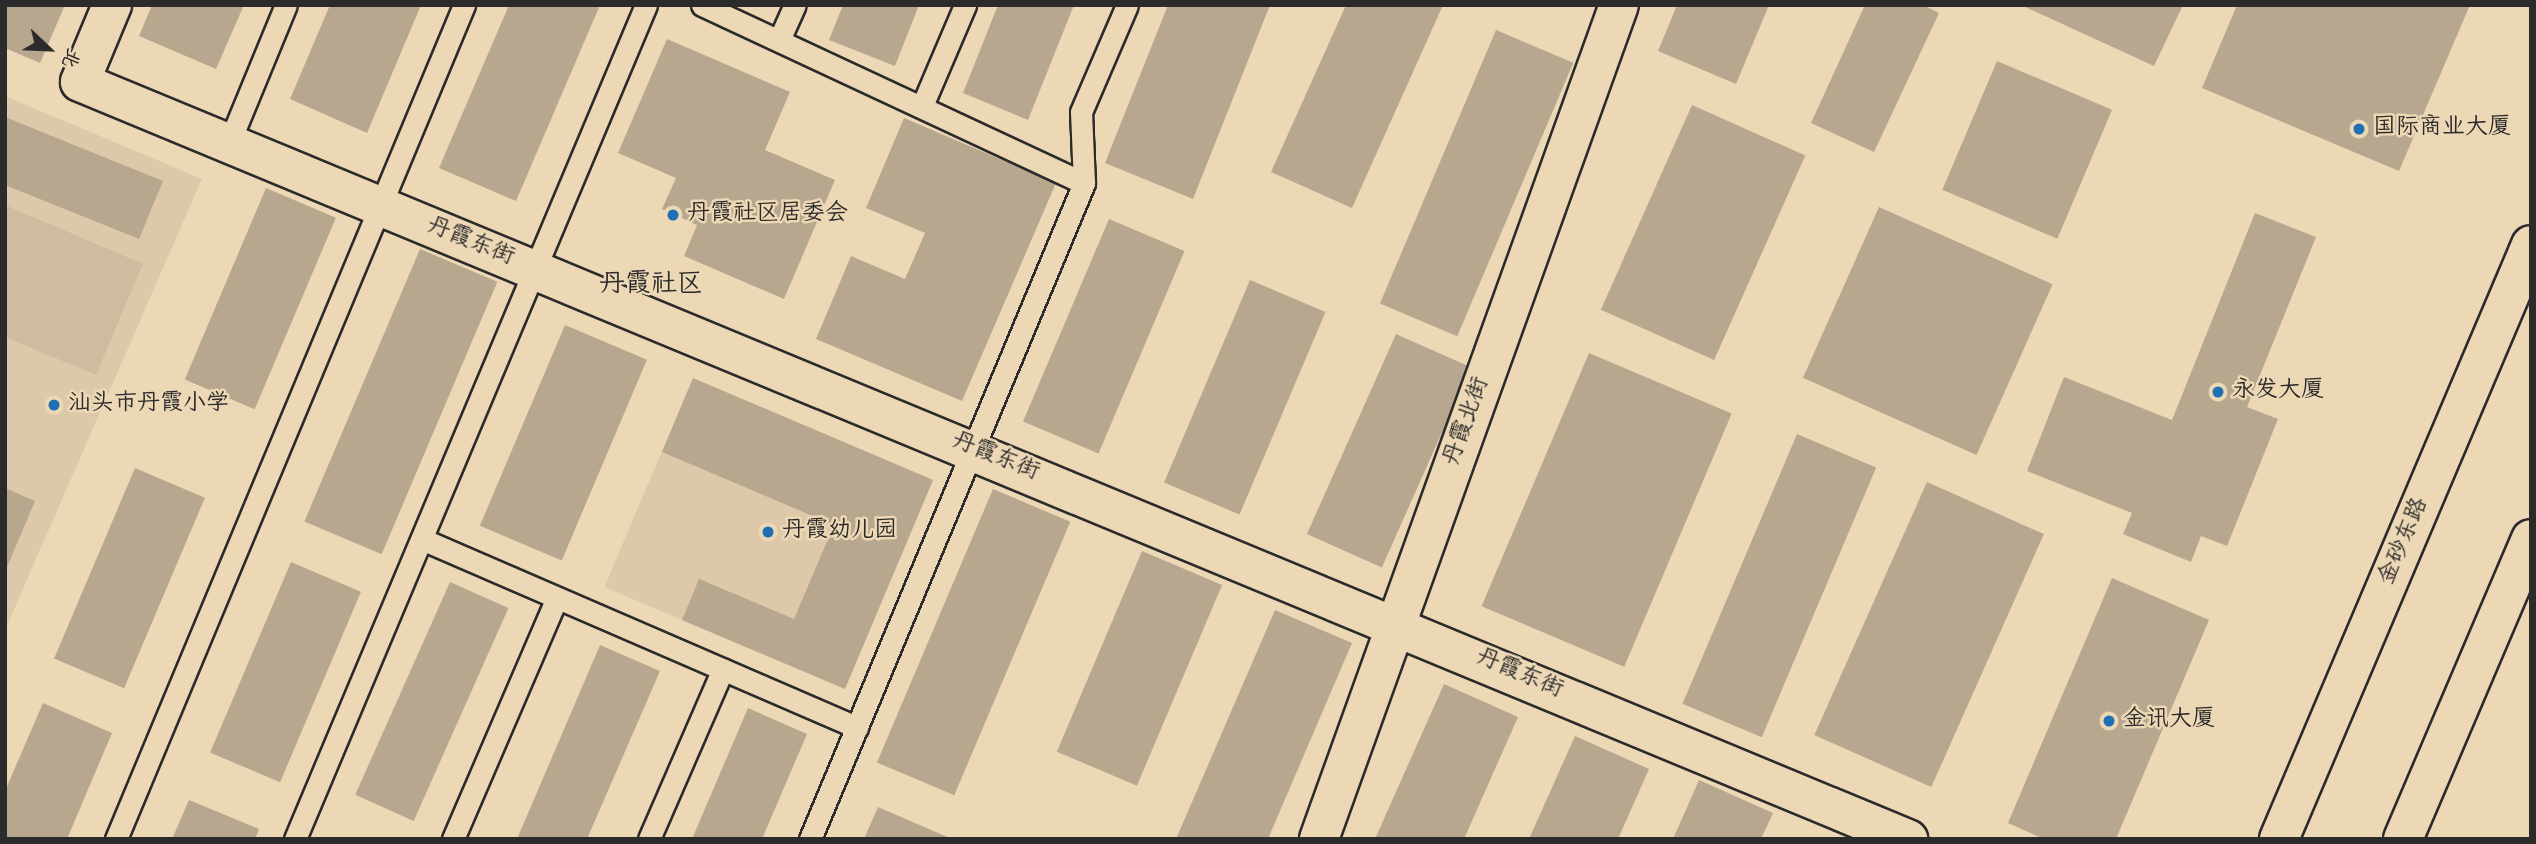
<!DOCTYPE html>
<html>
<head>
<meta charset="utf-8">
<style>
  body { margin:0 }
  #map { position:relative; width:2536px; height:844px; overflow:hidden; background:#edd8b6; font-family:Dekko,"LXGW WenKai TC",sans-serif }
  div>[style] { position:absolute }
  .built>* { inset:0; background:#ddc9aa; transform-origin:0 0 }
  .green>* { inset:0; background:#cebca0 }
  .building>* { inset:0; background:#b7a78f; transform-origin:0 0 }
  .roads { filter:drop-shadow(2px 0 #2b2b2b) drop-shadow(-2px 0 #2b2b2b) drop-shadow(0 2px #2b2b2b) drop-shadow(0 -2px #2b2b2b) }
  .service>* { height:21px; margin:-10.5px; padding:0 10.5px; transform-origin:10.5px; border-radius:10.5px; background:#edd8b6 }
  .minor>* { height:38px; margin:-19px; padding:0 19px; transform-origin:19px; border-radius:19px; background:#edd8b6 }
  .primary>* { height:38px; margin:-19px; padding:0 19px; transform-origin:19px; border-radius:19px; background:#edd8b6 }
  .dots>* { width:19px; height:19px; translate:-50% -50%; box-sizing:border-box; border:4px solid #edd8b6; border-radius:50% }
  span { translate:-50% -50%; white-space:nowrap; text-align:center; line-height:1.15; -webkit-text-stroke:5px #edd8b6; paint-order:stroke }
  .poi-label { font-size:23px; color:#2b2b2b }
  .left { translate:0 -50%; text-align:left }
  .street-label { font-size:23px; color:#2b2b2b }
  .quarter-label { font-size:26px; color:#2b2b2b }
  .frame { position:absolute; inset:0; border:7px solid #2b2b2b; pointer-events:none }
  .north { position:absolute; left:14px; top:14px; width:70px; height:70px; -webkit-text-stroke:5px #edd8b6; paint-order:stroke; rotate:113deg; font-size:19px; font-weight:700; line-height:28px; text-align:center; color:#2b2b2b }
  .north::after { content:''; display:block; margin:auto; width:24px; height:32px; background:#2b2b2b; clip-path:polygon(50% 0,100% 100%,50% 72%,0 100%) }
</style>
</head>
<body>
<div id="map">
  <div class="built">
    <i style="clip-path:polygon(5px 96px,202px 179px,5px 630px)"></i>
    <i style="left:693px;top:378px;width:261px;height:227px;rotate:23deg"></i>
  </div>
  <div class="green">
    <i style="clip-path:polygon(5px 205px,143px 264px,96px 375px,5px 337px)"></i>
  </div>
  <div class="building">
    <i style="clip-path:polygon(5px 5px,65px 5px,40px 63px,5px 48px)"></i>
    <i style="clip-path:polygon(152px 5px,244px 5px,216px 69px,139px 36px)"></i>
    <i style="clip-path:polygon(330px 5px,421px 5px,367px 133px,290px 99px)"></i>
    <i style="clip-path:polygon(509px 5px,600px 5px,516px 201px,439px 168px)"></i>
    <i style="clip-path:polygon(843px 5px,919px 5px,895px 66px,829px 40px)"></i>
    <i style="clip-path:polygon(998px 5px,1074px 5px,1028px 120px,963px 93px)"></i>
    <i style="clip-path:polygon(1168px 5px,1270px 5px,1193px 199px,1105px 163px)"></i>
    <i style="clip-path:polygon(1346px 5px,1443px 5px,1352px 208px,1271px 172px)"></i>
    <i style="clip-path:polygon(1677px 5px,1769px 5px,1736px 84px,1658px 51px)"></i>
    <i style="clip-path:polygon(1865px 5px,1923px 5px,1939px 13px,1874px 152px,1811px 123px)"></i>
    <i style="clip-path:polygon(2021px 5px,2183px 5px,2154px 66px)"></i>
    <i style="clip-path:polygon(2237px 5px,2470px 5px,2399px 171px,2202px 88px)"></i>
    <i style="left:1496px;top:30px;width:84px;height:297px;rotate:23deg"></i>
    <i style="clip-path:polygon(667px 39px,790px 92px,765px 150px,835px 180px,784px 299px,684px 256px,697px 225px,662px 209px,676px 178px,618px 153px)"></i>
    <i style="left:1997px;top:61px;width:125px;height:140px;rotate:23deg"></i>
    <i style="left:1692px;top:105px;width:124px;height:224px;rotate:24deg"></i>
    <i style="clip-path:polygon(5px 117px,163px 181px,139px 239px,5px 185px)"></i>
    <i style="clip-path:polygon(904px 118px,1056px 183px,962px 401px,816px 339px,851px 256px,905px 279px,925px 233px,866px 208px)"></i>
    <i style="left:266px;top:188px;width:76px;height:208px;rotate:23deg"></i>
    <i style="left:1879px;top:207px;width:190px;height:187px;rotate:24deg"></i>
    <i style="clip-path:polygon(2255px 213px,2316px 237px,2247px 407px,2278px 419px,2227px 546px,2201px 536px,2191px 562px,2123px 534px,2132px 513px,2027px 471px,2064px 377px,2172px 420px)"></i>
    <i style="left:1109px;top:219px;width:82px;height:220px;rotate:23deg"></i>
    <i style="left:420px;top:249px;width:84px;height:296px;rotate:23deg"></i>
    <i style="left:1250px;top:280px;width:82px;height:220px;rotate:23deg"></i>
    <i style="left:565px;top:325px;width:89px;height:218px;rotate:23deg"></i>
    <i style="left:1396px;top:334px;width:82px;height:219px;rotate:24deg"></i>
    <i style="left:1589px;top:353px;width:155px;height:275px;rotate:23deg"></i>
    <i style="clip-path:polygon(693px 378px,933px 480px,845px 689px,682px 620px,699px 579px,794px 619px,834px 525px,662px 452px)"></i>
    <i style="left:1797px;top:434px;width:86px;height:293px;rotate:23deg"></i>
    <i style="left:135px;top:468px;width:76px;height:207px;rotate:23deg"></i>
    <i style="left:1927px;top:482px;width:128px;height:277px;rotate:24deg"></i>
    <i style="clip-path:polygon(5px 488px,35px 501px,5px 572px)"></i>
    <i style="left:993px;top:489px;width:84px;height:297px;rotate:23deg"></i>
    <i style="left:1142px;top:551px;width:87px;height:218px;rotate:23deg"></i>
    <i style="left:291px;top:562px;width:76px;height:207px;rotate:23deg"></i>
    <i style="clip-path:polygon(2112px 578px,2209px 620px,2116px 839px,2044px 839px,2008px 823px)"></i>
    <i style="left:450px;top:582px;width:64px;height:233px;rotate:24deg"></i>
    <i style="clip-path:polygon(1275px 610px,1352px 643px,1268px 839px,1176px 839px)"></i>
    <i style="clip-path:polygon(600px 645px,660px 671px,587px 839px,517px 839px)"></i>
    <i style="clip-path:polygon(1444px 684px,1518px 717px,1464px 839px,1375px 839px)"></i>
    <i style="clip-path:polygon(43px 703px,112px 733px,67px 839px,5px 839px,5px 791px)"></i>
    <i style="clip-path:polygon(748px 708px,807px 734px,762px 839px,692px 839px)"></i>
    <i style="clip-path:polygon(1575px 736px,1649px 769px,1618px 839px,1529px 839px)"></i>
    <i style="clip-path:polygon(1699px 780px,1773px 813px,1761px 839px,1673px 839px)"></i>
    <i style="clip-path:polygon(189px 800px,259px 829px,255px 839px,172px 839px)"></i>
    <i style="clip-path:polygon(878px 807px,952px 839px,864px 839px)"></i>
  </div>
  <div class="roads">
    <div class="service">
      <i style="left:702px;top:5px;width:421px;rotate:25deg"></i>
      <i style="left:780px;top:38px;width:36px;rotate:-66deg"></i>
      <i style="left:922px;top:106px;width:110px;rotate:-66.9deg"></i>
      <i style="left:229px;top:143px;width:149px;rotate:-67.6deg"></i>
      <i style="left:424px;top:540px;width:472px;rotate:23.4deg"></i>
      <i style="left:116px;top:839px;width:904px;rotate:-67.35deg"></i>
      <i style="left:295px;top:839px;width:905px;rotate:-67.18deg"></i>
      <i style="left:453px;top:839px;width:262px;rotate:-66.7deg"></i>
      <i style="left:649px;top:839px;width:185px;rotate:-66.5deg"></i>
      <i style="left:810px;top:839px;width:711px;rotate:-67.33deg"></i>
      <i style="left:1084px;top:183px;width:71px;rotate:-92.4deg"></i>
      <i style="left:1081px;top:112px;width:116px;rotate:-66.7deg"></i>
    </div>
    <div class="minor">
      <i style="left:112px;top:5px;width:83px;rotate:112.6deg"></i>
      <i style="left:80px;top:82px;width:1979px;rotate:22.5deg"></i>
      <i style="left:1319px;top:839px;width:886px;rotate:-70.22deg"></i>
    </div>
    <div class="primary">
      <i style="left:2279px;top:839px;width:645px;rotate:-67.01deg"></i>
      <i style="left:2403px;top:839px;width:326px;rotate:-66.9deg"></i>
    </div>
  </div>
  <div class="dots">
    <i style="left:2359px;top:129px;background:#1f6fb2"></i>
    <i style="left:673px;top:215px;background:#1f6fb2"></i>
    <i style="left:2218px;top:392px;background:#1f6fb2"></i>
    <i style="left:54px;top:405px;background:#1f6fb2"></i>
    <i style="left:768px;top:532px;background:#1f6fb2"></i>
    <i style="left:2109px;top:721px;background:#1f6fb2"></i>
  </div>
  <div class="poi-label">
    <span class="left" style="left:2373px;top:129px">国际商业大厦</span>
    <span class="left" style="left:687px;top:215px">丹霞社区居委会</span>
    <span class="left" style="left:2232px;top:392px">永发大厦</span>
    <span class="left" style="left:68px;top:405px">汕头市丹霞小学</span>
    <span class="left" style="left:782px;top:532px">丹霞幼儿园</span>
    <span class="left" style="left:2123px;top:721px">金讯大厦</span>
  </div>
  <div class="street-label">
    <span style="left:470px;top:243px;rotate:22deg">丹霞东街</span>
    <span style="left:1468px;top:422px;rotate:-70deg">丹霞北街</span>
    <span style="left:995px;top:458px;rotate:22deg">丹霞东街</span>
    <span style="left:2405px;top:542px;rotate:-67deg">金砂东路</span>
    <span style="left:1519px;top:675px;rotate:23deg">丹霞东街</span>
  </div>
  <div class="quarter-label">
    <span style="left:651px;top:286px">丹霞社区</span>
  </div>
  <div class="frame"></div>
  <div class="north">北</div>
</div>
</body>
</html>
